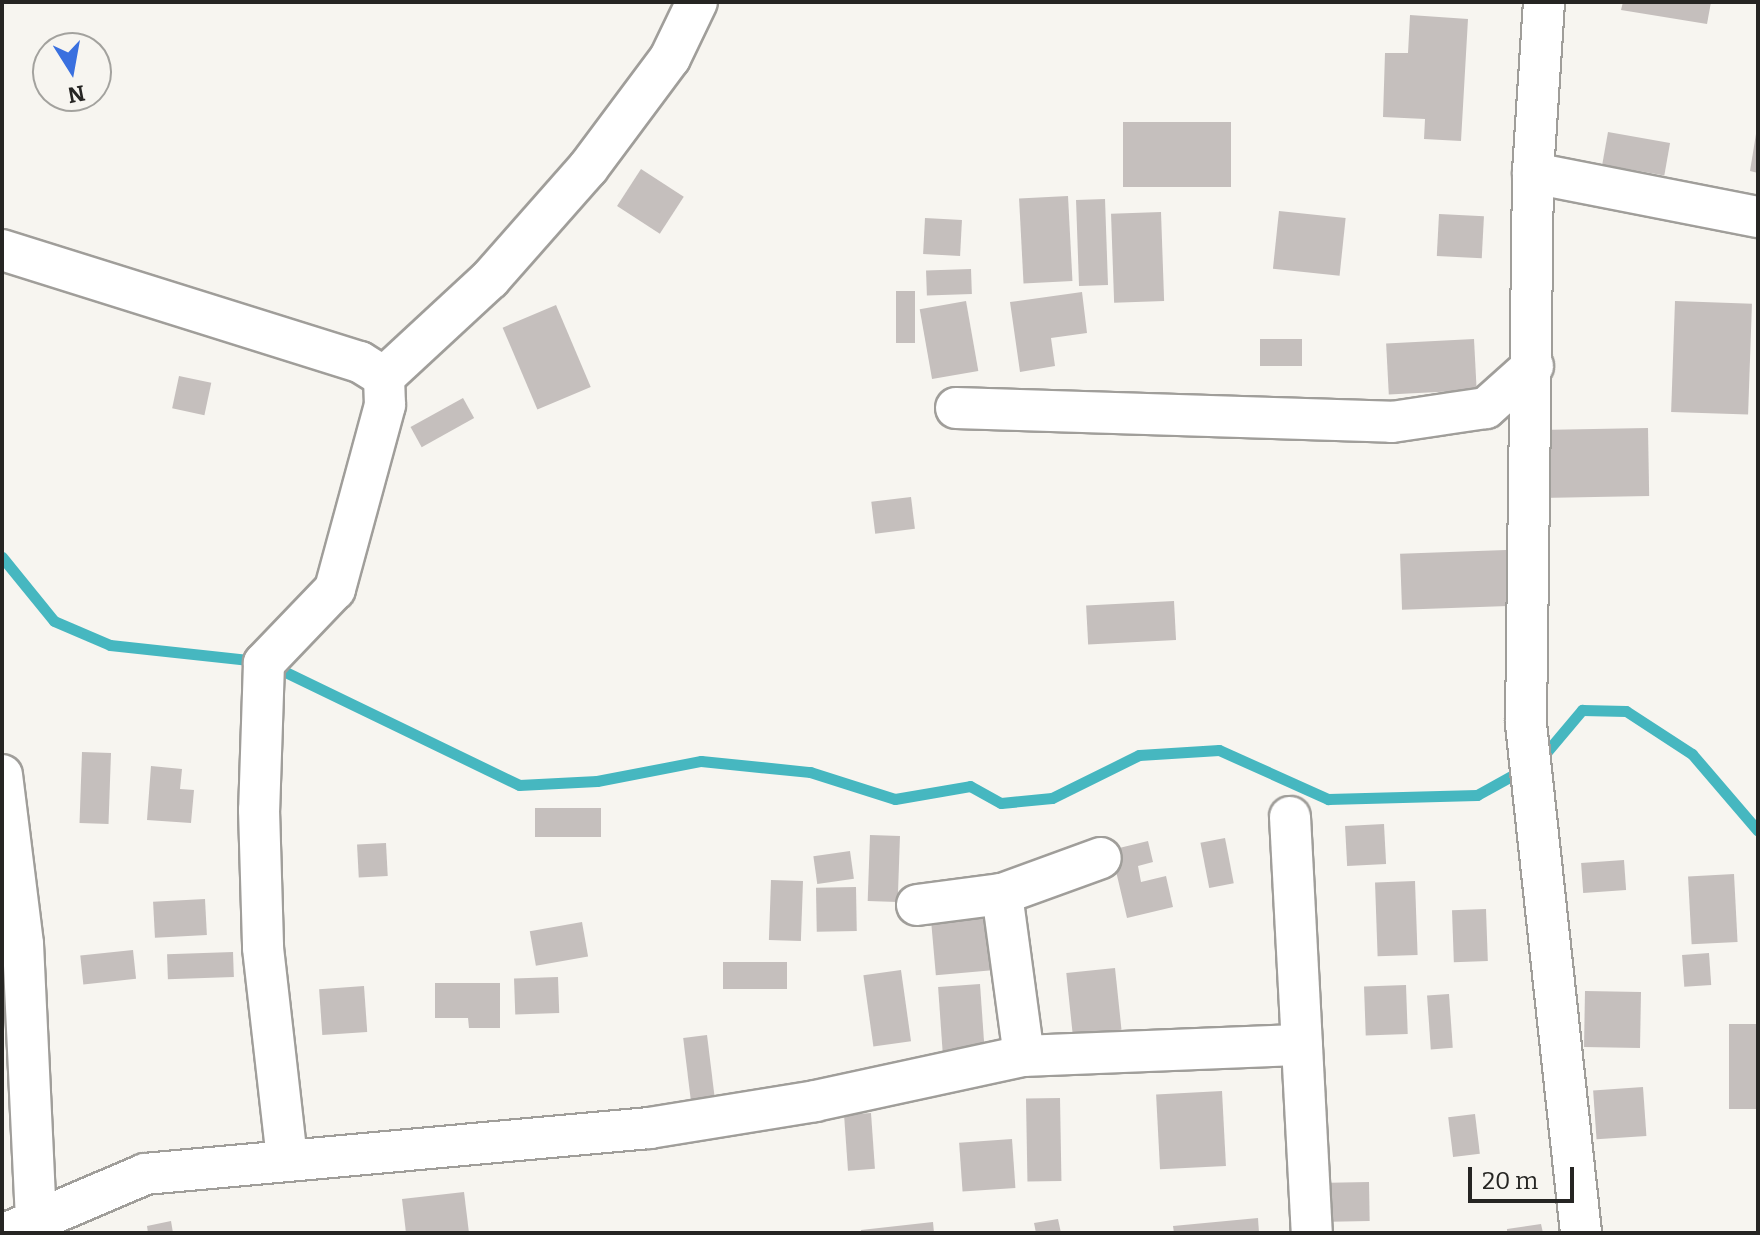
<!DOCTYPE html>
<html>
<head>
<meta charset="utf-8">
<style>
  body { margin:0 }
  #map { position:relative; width:1760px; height:1235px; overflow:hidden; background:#f7f5f0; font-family:Bitter,serif }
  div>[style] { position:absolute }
  .stream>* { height:11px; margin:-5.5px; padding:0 5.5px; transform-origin:5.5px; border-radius:5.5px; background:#46b7c0 }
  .building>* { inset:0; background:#c5bfbd; transform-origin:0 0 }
  .roads { filter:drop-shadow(2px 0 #a09e9a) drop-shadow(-2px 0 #a09e9a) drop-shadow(0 2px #a09e9a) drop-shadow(0 -2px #a09e9a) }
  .minor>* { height:40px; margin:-20px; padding:0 20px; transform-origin:20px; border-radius:20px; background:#fff }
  span { translate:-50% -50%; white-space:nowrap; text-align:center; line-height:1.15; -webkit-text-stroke:7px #f7f5f0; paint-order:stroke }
  .frame { position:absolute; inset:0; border:4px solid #262523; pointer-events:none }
  .north { position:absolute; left:32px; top:32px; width:80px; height:80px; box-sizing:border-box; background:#f7f5f0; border:2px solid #a3a29e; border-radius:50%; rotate:169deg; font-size:22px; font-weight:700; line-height:32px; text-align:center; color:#262523 }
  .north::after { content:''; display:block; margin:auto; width:28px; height:36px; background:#3a70df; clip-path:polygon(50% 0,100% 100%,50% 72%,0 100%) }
  .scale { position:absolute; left:1468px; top:1167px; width:106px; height:36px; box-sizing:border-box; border:4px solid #262523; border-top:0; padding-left:10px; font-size:24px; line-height:28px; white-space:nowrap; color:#262523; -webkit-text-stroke:6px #f7f5f0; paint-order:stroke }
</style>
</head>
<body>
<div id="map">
  <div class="stream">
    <i style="left:2px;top:557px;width:82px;rotate:50.9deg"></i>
    <i style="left:54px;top:621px;width:61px;rotate:23.2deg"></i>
    <i style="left:110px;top:645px;width:148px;rotate:6.2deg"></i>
    <i style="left:273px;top:666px;width:273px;rotate:25.8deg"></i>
    <i style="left:519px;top:785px;width:78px;rotate:-2.9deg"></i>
    <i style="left:597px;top:781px;width:106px;rotate:-10.9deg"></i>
    <i style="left:701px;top:761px;width:110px;rotate:5.8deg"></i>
    <i style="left:810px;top:772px;width:89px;rotate:17.6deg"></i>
    <i style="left:895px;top:799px;width:76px;rotate:-9.8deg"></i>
    <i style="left:970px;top:786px;width:35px;rotate:29deg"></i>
    <i style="left:1001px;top:803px;width:51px;rotate:-5.6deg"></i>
    <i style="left:1052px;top:798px;width:97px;rotate:-26.3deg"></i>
    <i style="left:1139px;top:755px;width:80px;rotate:-3.6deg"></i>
    <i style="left:1219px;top:750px;width:120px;rotate:24.2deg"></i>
    <i style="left:1328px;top:799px;width:149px;rotate:-1.5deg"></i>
    <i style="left:1477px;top:795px;width:54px;rotate:-29deg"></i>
    <i style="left:1539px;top:761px;width:67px;rotate:-49.9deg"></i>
    <i style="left:1582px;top:710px;width:44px;rotate:1.3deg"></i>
    <i style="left:1626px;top:711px;width:79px;rotate:33.1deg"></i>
    <i style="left:1692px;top:754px;width:101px;rotate:49.4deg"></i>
  </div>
  <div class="building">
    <i style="clip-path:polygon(1623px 2px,1711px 2px,1707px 24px,1621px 10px)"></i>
    <i style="clip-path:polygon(1410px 15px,1468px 19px,1461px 141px,1424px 139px,1425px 119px,1383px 117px,1385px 53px,1408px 53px)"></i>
    <i style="left:1123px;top:122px;width:108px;height:65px"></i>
    <i style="left:1608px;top:132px;width:63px;height:33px;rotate:10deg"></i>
    <i style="clip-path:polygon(1756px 134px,1758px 134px,1758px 173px,1750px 171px)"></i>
    <i style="left:641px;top:169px;width:51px;height:44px;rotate:33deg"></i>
    <i style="left:1068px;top:196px;width:85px;height:49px;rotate:87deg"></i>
    <i style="left:1105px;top:199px;width:86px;height:29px;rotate:88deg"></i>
    <i style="left:1279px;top:211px;width:67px;height:58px;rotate:6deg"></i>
    <i style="left:1161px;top:212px;width:89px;height:50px;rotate:88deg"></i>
    <i style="left:1439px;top:214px;width:45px;height:42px;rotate:3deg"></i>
    <i style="left:925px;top:218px;width:37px;height:36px;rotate:3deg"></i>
    <i style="left:971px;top:269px;width:25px;height:45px;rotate:88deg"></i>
    <i style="left:896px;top:291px;width:19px;height:52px"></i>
    <i style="clip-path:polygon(1082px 292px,1087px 333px,1051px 338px,1055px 366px,1020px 372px,1010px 302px)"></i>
    <i style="left:966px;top:301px;width:71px;height:47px;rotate:80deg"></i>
    <i style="left:1675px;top:301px;width:77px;height:111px;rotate:2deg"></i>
    <i style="left:556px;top:305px;width:89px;height:58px;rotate:67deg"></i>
    <i style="left:1260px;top:339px;width:42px;height:27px"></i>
    <i style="left:1474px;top:339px;width:51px;height:88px;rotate:87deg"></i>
    <i style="left:179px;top:376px;width:33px;height:33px;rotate:12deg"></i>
    <i style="left:463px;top:398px;width:23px;height:60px;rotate:61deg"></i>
    <i style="left:1648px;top:428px;width:68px;height:109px;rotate:89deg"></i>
    <i style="left:911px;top:497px;width:32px;height:40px;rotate:83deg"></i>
    <i style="left:1506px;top:550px;width:56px;height:106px;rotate:88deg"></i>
    <i style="left:1174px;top:601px;width:39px;height:88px;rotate:87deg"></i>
    <i style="left:82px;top:752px;width:29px;height:71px;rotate:2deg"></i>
    <i style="clip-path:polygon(151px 766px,182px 769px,180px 789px,194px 790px,191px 823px,147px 820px)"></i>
    <i style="left:535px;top:808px;width:66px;height:29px"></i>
    <i style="left:1384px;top:824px;width:40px;height:39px;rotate:87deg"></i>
    <i style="left:870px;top:835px;width:30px;height:66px;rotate:2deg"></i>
    <i style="left:1225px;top:838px;width:46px;height:25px;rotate:79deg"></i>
    <i style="clip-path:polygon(1148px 841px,1153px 862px,1138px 866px,1141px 882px,1166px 876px,1173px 907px,1127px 918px,1111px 850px)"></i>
    <i style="left:386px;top:843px;width:33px;height:29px;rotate:87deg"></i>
    <i style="left:850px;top:851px;width:28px;height:37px;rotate:82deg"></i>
    <i style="left:1624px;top:860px;width:30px;height:43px;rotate:86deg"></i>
    <i style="left:1734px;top:874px;width:68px;height:46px;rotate:87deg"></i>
    <i style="left:771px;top:880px;width:32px;height:60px;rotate:2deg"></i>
    <i style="left:1415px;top:881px;width:74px;height:40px;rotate:88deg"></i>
    <i style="left:856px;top:887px;width:44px;height:40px;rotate:89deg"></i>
    <i style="left:205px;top:899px;width:36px;height:52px;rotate:87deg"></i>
    <i style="left:1486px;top:909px;width:52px;height:34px;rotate:88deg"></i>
    <i style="left:993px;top:917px;width:53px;height:62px;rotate:85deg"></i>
    <i style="left:582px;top:922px;width:35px;height:53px;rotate:80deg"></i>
    <i style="left:133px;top:950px;width:29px;height:53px;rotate:84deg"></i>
    <i style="left:233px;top:952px;width:25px;height:66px;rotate:88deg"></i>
    <i style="left:1709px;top:953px;width:32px;height:27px;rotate:86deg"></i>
    <i style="left:787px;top:962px;width:27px;height:64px;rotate:90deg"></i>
    <i style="left:1115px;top:968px;width:62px;height:49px;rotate:84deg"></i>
    <i style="left:901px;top:970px;width:72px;height:38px;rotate:82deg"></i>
    <i style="left:558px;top:977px;width:36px;height:44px;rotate:88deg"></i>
    <i style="clip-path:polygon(435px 983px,500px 983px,500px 1028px,469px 1028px,468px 1018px,435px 1018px)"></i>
    <i style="left:980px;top:984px;width:80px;height:42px;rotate:86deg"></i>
    <i style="left:1406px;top:985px;width:49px;height:42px;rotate:88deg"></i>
    <i style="left:364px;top:986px;width:46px;height:45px;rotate:86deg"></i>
    <i style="left:1585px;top:991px;width:56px;height:56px;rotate:1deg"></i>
    <i style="left:1449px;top:994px;width:54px;height:22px;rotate:86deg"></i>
    <i style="left:1758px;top:1024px;width:85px;height:29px;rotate:90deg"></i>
    <i style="left:707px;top:1035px;width:64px;height:24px;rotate:83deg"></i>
    <i style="left:1643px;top:1087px;width:49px;height:50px;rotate:86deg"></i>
    <i style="left:1222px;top:1091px;width:75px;height:66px;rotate:87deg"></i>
    <i style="left:1060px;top:1098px;width:83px;height:34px;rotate:89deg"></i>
    <i style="left:871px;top:1113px;width:56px;height:27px;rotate:86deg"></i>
    <i style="left:1475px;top:1114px;width:40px;height:27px;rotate:83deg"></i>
    <i style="left:1012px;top:1139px;width:49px;height:53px;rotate:86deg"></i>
    <i style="left:1369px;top:1182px;width:39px;height:53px;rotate:89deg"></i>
    <i style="clip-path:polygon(464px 1192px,469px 1233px,406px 1233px,402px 1199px)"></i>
    <i style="clip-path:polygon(1258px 1218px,1259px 1233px,1174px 1233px,1173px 1226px)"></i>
    <i style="clip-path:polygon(1058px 1219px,1061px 1233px,1036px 1233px,1034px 1223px)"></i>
    <i style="clip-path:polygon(171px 1221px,173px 1233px,148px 1233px,147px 1226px)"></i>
    <i style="clip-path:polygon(933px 1222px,934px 1233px,861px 1233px,861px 1230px)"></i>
    <i style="clip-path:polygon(1541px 1224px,1543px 1233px,1507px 1233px,1507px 1229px)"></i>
  </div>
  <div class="roads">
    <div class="minor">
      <i style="left:1544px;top:2px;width:171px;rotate:93.7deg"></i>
      <i style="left:1533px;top:173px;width:229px;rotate:11.1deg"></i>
      <i style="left:1533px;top:173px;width:551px;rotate:90.73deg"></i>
      <i style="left:1526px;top:724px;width:512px;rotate:83.83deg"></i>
      <i style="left:2px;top:250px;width:375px;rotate:17.4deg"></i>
      <i style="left:360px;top:362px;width:28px;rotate:32deg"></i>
      <i style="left:384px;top:377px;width:28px;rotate:88deg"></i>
      <i style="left:385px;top:405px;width:191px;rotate:105.2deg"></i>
      <i style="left:335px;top:589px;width:103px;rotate:133.8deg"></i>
      <i style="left:264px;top:663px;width:147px;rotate:91.9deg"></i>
      <i style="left:259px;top:810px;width:138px;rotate:88.3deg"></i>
      <i style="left:263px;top:948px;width:211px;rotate:83.5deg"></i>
      <i style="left:384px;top:377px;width:144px;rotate:-42.8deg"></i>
      <i style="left:490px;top:279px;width:148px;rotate:-48.6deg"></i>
      <i style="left:588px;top:168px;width:137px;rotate:-53.3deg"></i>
      <i style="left:670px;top:58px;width:62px;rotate:-64.3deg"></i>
      <i style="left:956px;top:408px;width:436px;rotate:1.8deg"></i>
      <i style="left:1392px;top:422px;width:95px;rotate:-8.5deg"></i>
      <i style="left:1486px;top:408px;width:63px;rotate:-41.8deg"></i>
      <i style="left:2px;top:775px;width:170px;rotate:82.9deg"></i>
      <i style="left:23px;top:944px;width:280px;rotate:87.3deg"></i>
      <i style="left:1290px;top:817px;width:417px;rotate:87deg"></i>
      <i style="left:1002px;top:894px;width:105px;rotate:-20deg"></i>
      <i style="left:917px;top:905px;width:86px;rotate:-7.4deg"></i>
      <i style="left:1002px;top:894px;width:163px;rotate:82.3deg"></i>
      <i style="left:7px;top:1233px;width:150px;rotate:-23.1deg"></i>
      <i style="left:145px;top:1174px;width:506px;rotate:-5.21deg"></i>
      <i style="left:649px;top:1128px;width:168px;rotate:-9.2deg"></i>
      <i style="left:815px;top:1101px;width:214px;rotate:-12.2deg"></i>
      <i style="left:1024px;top:1056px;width:278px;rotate:-2.3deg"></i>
    </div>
  </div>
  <div class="frame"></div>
  <div class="north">N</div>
  <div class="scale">20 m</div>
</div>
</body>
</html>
